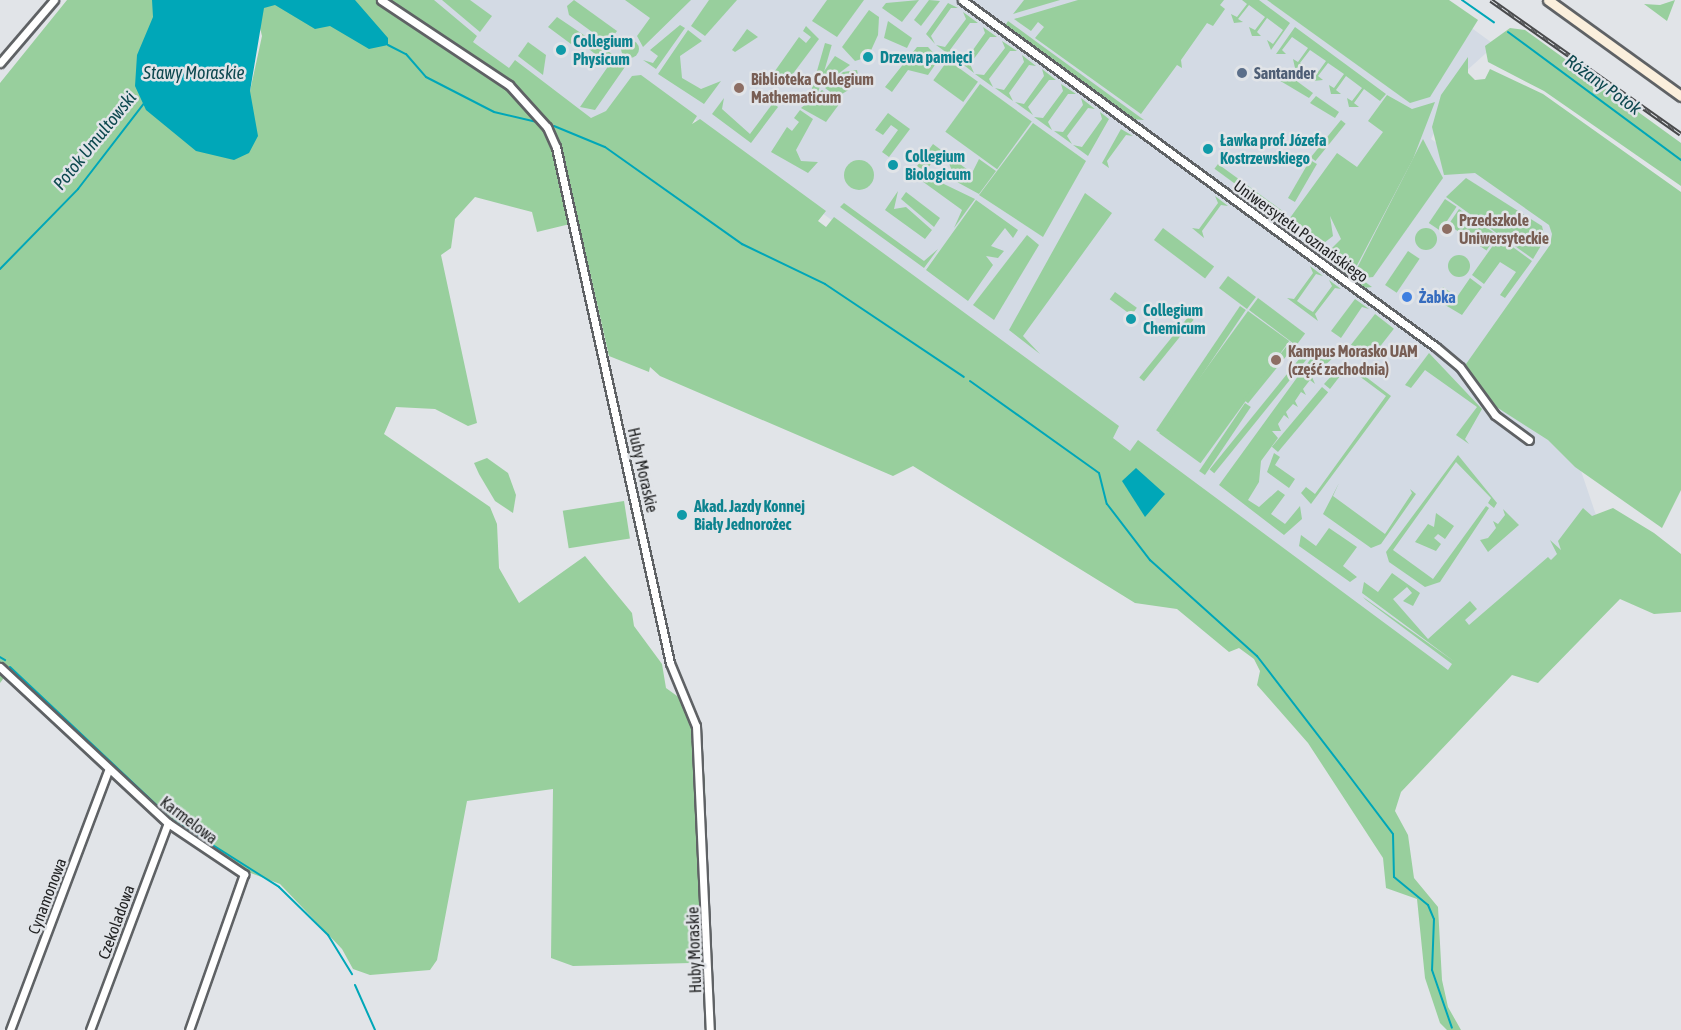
<!DOCTYPE html>
<html>
<head>
<meta charset="utf-8">
<style>
  body { margin:0 }
  #map { position:relative; width:1681px; height:1030px; overflow:hidden; background:#e1e4e8; font-family:"Asap Condensed",sans-serif }
  div>[style] { position:absolute }
  .built>* { inset:0; background:#d3dae4 }
  .green>* { inset:0; background:#98cf9d; transform-origin:0 0 }
  .round { border-radius:50% }
  .water>* { inset:0; background:#00a7b8 }
  .stream>* { height:2px; margin:-1px; padding:0 1px; transform-origin:1px; border-radius:1px; background:#00a7b8 }
  .roads { filter:drop-shadow(2px 0 #5f6265) drop-shadow(-2px 0 #5f6265) drop-shadow(0 2px #5f6265) drop-shadow(0 -2px #5f6265) }
  .street>* { height:7px; margin:-3.5px; padding:0 3.5px; transform-origin:3.5px; border-radius:3.5px; background:#fff }
  .secondary>* { height:9px; margin:-4.5px; padding:0 4.5px; transform-origin:4.5px; border-radius:4.5px; background:#fbefdc }
  .rail>* { height:4.5px; margin-top:-2.25px; transform-origin:0; background:repeating-linear-gradient(90deg,#e1e4e8 0 7px,#494a4c 0 14px); box-sizing:border-box; border-block:2px solid #494a4c }
  .dots>* { width:16px; height:16px; translate:-50% -50%; box-sizing:border-box; border:3px solid #e1e4e8; border-radius:50% }
  span { translate:-50% -50%; white-space:nowrap; text-align:center; line-height:1.15; -webkit-text-stroke:5px #e1e4e8; paint-order:stroke }
  .culture-label { font-size:16px; color:#0d838f; font-weight:700 }
  .left { translate:0 -50%; text-align:left }
  .service-label { font-size:16px; color:#4e5e75; font-weight:700 }
  .education-label { font-size:16px; color:#785e54; font-weight:700 }
  .street-label { font-size:16px; color:#222324 }
  .shop-label { font-size:16px; color:#366cbe; font-weight:700 }
  .water-label { font-size:18px; color:#0d484f; font-style:italic }
</style>
</head>
<body>
<div id="map">
  <div class="built">
    <i style="clip-path:polygon(400px 0,1433px 0,1495px 45px,1464px 73px,1431px 139px,1603px 259px,1577px 459px,1598px 521px,1393px 733px,966px 319px,639px 78px,600px 128px)"></i>
  </div>
  <div class="green">
    <i style="clip-path:polygon(67px 0,212px 0,250px 91px,262px 36px,253px 0,434px 0,477px 36px,473px 42px,509px 68px,515px 60px,591px 118px,606px 111px,632px 76px,641px 75px,697px 116px,692px 124px,700px 119px,826px 211px,818px 221px,826px 227px,834px 217px,1119px 426px,1113px 438px,1130px 451px,1138px 440px,1448px 670px,1452px 664px,1366px 600px,1363px 597px,1455px 662px,1362px 593px,1364px 582px,1378px 592px,1392px 573px,1420px 593px,1413px 606px,1403px 601px,1412px 593px,1407px 587px,1393px 599px,1428px 639px,1470px 601px,1477px 609px,1465px 620px,1469px 625px,1548px 557px,1551px 560px,1557px 554px,1550px 540px,1561px 550px,1558px 541px,1583px 508px,1592px 516px,1613px 508px,1654px 533px,1681px 554px,1681px 612px,1654px 614px,1620px 599px,1538px 683px,1512px 675px,1401px 792px,1395px 811px,1408px 835px,1414px 878px,1438px 907px,1442px 980px,1448px 1007px,1461px 1030px,1447px 1030px,1440px 1023px,1425px 978px,1417px 899px,1386px 888px,1383px 858px,1308px 743px,1257px 685px,1260px 671px,1254px 659px,1239px 648px,1229px 652px,1177px 609px,1135px 603px,913px 466px,893px 476px,660px 376px,650px 367px,649px 372px,609px 356px,576px 211px,568px 209px,570px 224px,537px 232px,532px 212px,475px 197px,455px 219px,451px 248px,441px 255px,477px 423px,468px 426px,435px 409px,396px 407px,384px 434px,490px 507px,497px 524px,499px 568px,519px 603px,585px 556px,632px 613px,634px 626px,662px 664px,666px 688px,684px 701px,693px 718px,691px 740px,701px 753px,705px 780px,707px 950px,691px 963px,573px 966px,551px 958px,553px 789px,467px 801px,437px 960px,430px 970px,370px 975px,353px 969px,342px 949px,280px 884px,237px 868px,189px 834px,9px 671px,0 683px,0 83px)"></i>
    <i style="clip-path:polygon(442px 0,470px 0,492px 16px,480px 32px)"></i>
    <i style="clip-path:polygon(574px 0,617px 31px,611px 39px,603px 40px,569px 15px,567px 6px)"></i>
    <i style="clip-path:polygon(625px 0,691px 0,643px 47px,637px 36px,650px 18px)"></i>
    <i style="clip-path:polygon(709px 0,737px 0,705px 36px,691px 26px)"></i>
    <i style="clip-path:polygon(827px 0,864px 0,837px 37px,812px 21px)"></i>
    <i style="clip-path:polygon(919px 0,902px 22px,882px 8px,886px 3px)"></i>
    <i style="clip-path:polygon(929px 0,940px 1px,921px 26px,914px 20px)"></i>
    <i style="clip-path:polygon(1024px 0,1060px 0,1013px 14px)"></i>
    <i style="clip-path:polygon(1078px 0,1224px 0,1220px 5px,1225px 9px,1213px 26px,1207px 23px,1181px 60px,1182px 68px,1177px 65px,1141px 114px,1035px 38px,1044px 27px,1038px 22px,1031px 31px,1014px 19px)"></i>
    <i style="clip-path:polygon(1242px 0,1259px 0,1290px 23px,1271px 50px,1267px 40px,1273px 44px,1283px 30px,1267px 18px,1257px 32px,1261px 36px,1252px 36px,1249px 27px,1255px 30px,1265px 17px,1249px 5px,1238px 19px,1243px 22px,1234px 23px,1231px 14px,1237px 17px,1247px 4px)"></i>
    <i style="clip-path:polygon(1267px 0,1449px 0,1478px 20px,1430px 97px,1410px 103px)"></i>
    <i style="clip-path:polygon(1675px 0,1667px 21px,1644px 4px,1660px 5px)"></i>
    <i style="clip-path:polygon(948px 3px,958px 8px,951px 8px,931px 36px,935px 44px,926px 34px)"></i>
    <i style="clip-path:polygon(869px 10px,879px 17px,878px 35px,868px 57px,855px 61px,842px 47px)"></i>
    <i style="clip-path:polygon(963px 12px,978px 23px,970px 23px,950px 50px,954px 58px,936px 45px,945px 47px,966px 19px)"></i>
    <i style="clip-path:polygon(557px 17px,627px 64px,595px 110px,580px 107px,609px 65px,575px 38px,571px 44px,548px 27px)"></i>
    <i style="clip-path:polygon(888px 21px,912px 38px,907px 48px,884px 38px)"></i>
    <i style="clip-path:polygon(1008px 21px,1034px 40px,1144px 120px,1131px 119px,1005px 26px)"></i>
    <i style="clip-path:polygon(680px 25px,685px 28px,656px 69px,643px 60px,653px 63px,658px 56px,650px 50px)"></i>
    <i style="clip-path:polygon(806px 26px,819px 39px,789px 79px,777px 73px,770px 78px,799px 37px,806px 43px,811px 37px,803px 31px)"></i>
    <i style="clip-path:polygon(983px 27px,997px 37px,990px 37px,970px 64px,974px 73px,956px 59px,965px 61px,985px 33px)"></i>
    <i style="clip-path:polygon(1295px 27px,1386px 94px,1380px 101px,1364px 89px,1354px 103px,1359px 107px,1349px 107px,1347px 98px,1352px 101px,1362px 88px,1346px 76px,1336px 90px,1341px 94px,1331px 94px,1329px 85px,1334px 88px,1344px 74px,1328px 63px,1318px 76px,1323px 80px,1313px 81px,1311px 72px,1316px 75px,1326px 61px,1310px 50px,1300px 63px,1305px 67px,1295px 68px,1293px 59px,1298px 62px,1308px 48px,1292px 37px,1282px 50px,1286px 54px,1276px 54px)"></i>
    <i style="clip-path:polygon(1510px 28px,1525px 30px,1681px 143px,1681px 186px,1544px 91px,1488px 62px,1485px 46px)"></i>
    <i style="clip-path:polygon(747px 29px,758px 37px,735px 52px,732px 50px)"></i>
    <i style="clip-path:polygon(688px 30px,702px 41px,680px 56px,682px 78px,701px 89px,721px 81px,704px 104px,658px 74px)"></i>
    <i class="round" style="left:621px;top:40px;width:18px;height:18px"></i>
    <i style="clip-path:polygon(1002px 41px,1017px 51px,1010px 51px,989px 79px,993px 87px,975px 74px,984px 75px,1005px 48px)"></i>
    <i style="clip-path:polygon(528px 42px,546px 55px,543px 75px,518px 56px)"></i>
    <i style="left:825px;top:43px;width:7px;height:52px;rotate:16deg"></i>
    <i style="clip-path:polygon(917px 47px,928px 47px,939px 59px,928px 75px,908px 70px,892px 92px,885px 87px)"></i>
    <i style="clip-path:polygon(1022px 55px,1036px 66px,1029px 65px,1009px 93px,1013px 101px,995px 88px,1004px 90px,1024px 62px)"></i>
    <i style="clip-path:polygon(835px 56px,850px 65px,822px 86px,817px 81px)"></i>
    <i style="clip-path:polygon(1468px 57px,1468px 73px,1475px 80px,1485px 79px,1490px 69px,1543px 94px,1681px 192px,1681px 490px,1662px 528px,1575px 467px,1548px 440px,1487px 401px,1467px 371px,1466px 364px,1550px 245px,1552px 234px,1549px 225px,1475px 173px,1444px 175px,1432px 127px,1441px 95px)"></i>
    <i style="left:948px;top:60px;width:37px;height:25px;rotate:36deg"></i>
    <i style="clip-path:polygon(1042px 69px,1056px 80px,1049px 80px,1028px 107px,1033px 115px,1015px 102px,1024px 104px,1044px 76px)"></i>
    <i style="clip-path:polygon(857px 70px,860px 83px,837px 97px,825px 88px,843px 72px)"></i>
    <i style="clip-path:polygon(1283px 71px,1313px 93px,1309px 98px,1277px 79px)"></i>
    <i style="left:980px;top:84px;width:64px;height:59px;rotate:36deg"></i>
    <i style="clip-path:polygon(1061px 84px,1076px 94px,1068px 94px,1048px 122px,1052px 130px,1034px 117px,1043px 118px,1063px 91px)"></i>
    <i style="clip-path:polygon(822px 90px,840px 103px,826px 122px,801px 108px)"></i>
    <i style="clip-path:polygon(1387px 95px,1412px 109px,1435px 102px,1413px 159px,1354px 271px,1328px 252px,1341px 239px,1330px 216px,1333px 236px,1320px 246px,1287px 222px,1337px 153px,1357px 167px,1383px 132px,1368px 121px)"></i>
    <i style="clip-path:polygon(1316px 96px,1339px 112px,1335px 118px,1310px 103px)"></i>
    <i style="clip-path:polygon(724px 98px,722px 109px,750px 134px,773px 103px,778px 107px,751px 143px,712px 114px)"></i>
    <i style="clip-path:polygon(1081px 98px,1095px 109px,1088px 108px,1067px 136px,1072px 144px,1054px 131px,1063px 132px,1083px 105px)"></i>
    <i style="clip-path:polygon(800px 110px,813px 119px,796px 150px,801px 161px,818px 162px,808px 173px,771px 152px,787px 127px,792px 131px,799px 122px,794px 118px)"></i>
    <i style="clip-path:polygon(1100px 112px,1109px 119px,1088px 156px,1073px 145px,1082px 147px,1102px 119px)"></i>
    <i style="clip-path:polygon(888px 113px,910px 129px,889px 157px,882px 152px,898px 130px,891px 125px,883px 135px,875px 130px)"></i>
    <i style="left:1341px;top:120px;width:6px;height:48px;rotate:39deg"></i>
    <i style="clip-path:polygon(1033px 123px,1086px 161px,1043px 237px,979px 195px)"></i>
    <i style="clip-path:polygon(1121px 129px,1133px 136px,1126px 135px,1107px 161px,1109px 168px,1102px 163px)"></i>
    <i style="clip-path:polygon(1423px 139px,1443px 178px,1373px 277px,1364px 278px,1355px 272px)"></i>
    <i style="clip-path:polygon(933px 144px,972px 173px,979px 159px,996px 171px,979px 194px,957px 182px,947px 159px,933px 161px,925px 172px,917px 166px)"></i>
    <i style="left:1310px;top:160px;width:8px;height:44px;rotate:30deg"></i>
    <i class="round" style="left:844px;top:160px;width:30px;height:30px"></i>
    <i style="left:1218px;top:164px;width:79px;height:6px;rotate:36deg"></i>
    <i style="clip-path:polygon(919px 172px,975px 199px,954px 228px,962px 210px,915px 176px)"></i>
    <i style="clip-path:polygon(1466px 178px,1542px 226px,1545px 239px,1533px 259px,1446px 197px)"></i>
    <i style="clip-path:polygon(1238px 189px,1277px 218px,1269px 220px,1235px 194px)"></i>
    <i style="clip-path:polygon(898px 191px,894px 209px,906px 207px,932px 230px,925px 239px,885px 210px)"></i>
    <i style="clip-path:polygon(906px 192px,940px 218px,934px 227px,901px 199px)"></i>
    <i style="clip-path:polygon(1085px 193px,1112px 213px,1023px 336px,1040px 354px,1009px 330px)"></i>
    <i style="clip-path:polygon(1215px 196px,1228px 206px,1221px 205px,1202px 231px,1204px 238px,1192px 228px,1199px 229px,1218px 203px)"></i>
    <i style="left:1445px;top:199px;width:14px;height:29px;rotate:34deg"></i>
    <i style="clip-path:polygon(976px 200px,1018px 230px,1013px 238px,1005px 228px,991px 246px,1004px 251px,998px 258px,986px 256px,993px 265px,968px 301px,926px 270px)"></i>
    <i style="clip-path:polygon(844px 203px,924px 261px,938px 249px,924px 268px,840px 207px)"></i>
    <i style="left:1459px;top:209px;width:46px;height:19px;rotate:34deg"></i>
    <i style="left:1163px;top:228px;width:64px;height:15px;rotate:37deg"></i>
    <i class="round" style="left:1415px;top:228px;width:22px;height:22px"></i>
    <i style="clip-path:polygon(1027px 235px,1039px 245px,994px 320px,973px 305px)"></i>
    <i style="clip-path:polygon(1499px 237px,1532px 261px,1505px 298px,1500px 295px,1516px 272px,1500px 262px,1484px 284px,1472px 275px)"></i>
    <i style="left:1408px;top:251px;width:14px;height:41px;rotate:34deg"></i>
    <i class="round" style="left:1448px;top:255px;width:22px;height:22px"></i>
    <i style="clip-path:polygon(1337px 261px,1372px 287px,1363px 288px,1333px 266px)"></i>
    <i style="clip-path:polygon(1310px 266px,1323px 276px,1316px 274px,1297px 301px,1308px 309px,1313px 312px,1332px 286px,1329px 280px,1341px 289px,1335px 288px,1315px 314px,1318px 321px,1287px 298px,1294px 299px,1313px 273px)"></i>
    <i style="left:1228px;top:276px;width:35px;height:15px;rotate:37deg"></i>
    <i style="clip-path:polygon(1470px 278px,1482px 287px,1462px 315px,1435px 299px,1443px 287px,1457px 297px)"></i>
    <i style="left:1115px;top:292px;width:27px;height:9px;rotate:36deg"></i>
    <i style="left:1258px;top:298px;width:59px;height:15px;rotate:37deg"></i>
    <i style="clip-path:polygon(1355px 299px,1369px 309px,1362px 307px,1341px 338px,1331px 331px)"></i>
    <i style="left:1240px;top:306px;width:7px;height:150px;rotate:34deg"></i>
    <i style="left:1248px;top:311px;width:51px;height:151px;rotate:36deg"></i>
    <i style="left:1375px;top:314px;width:24px;height:39px;rotate:38deg"></i>
    <i style="left:1189px;top:316px;width:6px;height:79px;rotate:39deg"></i>
    <i style="left:1290px;top:342px;width:6px;height:74px;rotate:39deg"></i>
    <i style="clip-path:polygon(1320px 346px,1332px 350px,1334px 357px,1312px 377px,1315px 384px,1310px 380px,1303px 389px,1306px 395px,1301px 392px,1295px 401px,1298px 407px,1293px 404px,1286px 412px,1289px 419px,1284px 415px,1278px 424px,1281px 431px,1272px 431px,1278px 438px,1261px 461px,1259px 482px,1248px 500px,1259px 507px,1278px 490px,1285px 495px,1271px 514px,1285px 524px,1300px 506px,1302px 519px,1284px 535px,1219px 485px)"></i>
    <i style="left:1304px;top:353px;width:6px;height:150px;rotate:39deg"></i>
    <i style="clip-path:polygon(1429px 353px,1482px 409px,1465px 439px,1469px 444px,1456px 435px,1477px 407px,1425px 370px,1411px 388px,1405px 385px)"></i>
    <i style="clip-path:polygon(1345px 361px,1391px 396px,1311px 504px,1301px 493px,1306px 487px,1315px 494px,1386px 396px,1347px 367px,1330px 389px,1324px 384px)"></i>
    <i style="left:1322px;top:387px;width:8px;height:78px;rotate:40deg"></i>
    <i style="left:1245px;top:403px;width:7px;height:82px;rotate:34deg"></i>
    <i style="clip-path:polygon(1274px 453px,1280px 457px,1275px 465px,1295px 479px,1289px 488px,1267px 472px)"></i>
    <i style="clip-path:polygon(1458px 455px,1497px 503px,1494px 508px,1488px 503px,1491px 498px,1456px 462px,1393px 550px,1433px 579px,1486px 506px,1489px 508px,1440px 582px,1425px 587px,1389px 562px,1386px 552px)"></i>
    <i style="clip-path:polygon(487px 458px,508px 473px,516px 495px,513px 513px,495px 501px,479px 474px,474px 463px)"></i>
    <i style="clip-path:polygon(1339px 483px,1333px 496px,1385px 534px,1412px 493px,1410px 489px,1416px 494px,1381px 544px,1371px 548px,1323px 514px)"></i>
    <i style="left:624px;top:501px;width:38px;height:62px;rotate:81deg"></i>
    <i style="clip-path:polygon(1503px 509px,1519px 525px,1488px 552px,1480px 540px,1488px 538px,1496px 528px,1493px 521px,1498px 524px,1505px 515px)"></i>
    <i style="clip-path:polygon(1436px 513px,1454px 526px,1445px 539px,1438px 534px,1434px 538px,1441px 544px,1436px 551px,1415px 542px,1428px 524px,1434px 527px)"></i>
    <i style="clip-path:polygon(1329px 528px,1357px 547px,1343px 566px,1357px 577px,1350px 582px,1299px 546px,1301px 535px,1316px 546px)"></i>
  </div>
  <div class="water">
    <i style="clip-path:polygon(152px 0,355px 0,388px 38px,388px 45px,369px 49px,330px 26px,315px 29px,275px 5px,264px 8px,250px 91px,258px 136px,249px 153px,234px 160px,196px 151px,146px 110px,135px 86px,137px 55px,153px 17px)"></i>
    <i style="clip-path:polygon(1136px 468px,1165px 494px,1145px 517px,1122px 481px)"></i>
  </div>
  <div class="stream">
    <i style="left:1462px;top:0;width:39px;rotate:35deg"></i>
    <i style="left:1508px;top:32px;width:215px;rotate:36.5deg"></i>
    <i style="left:388px;top:45px;width:20px;rotate:27deg"></i>
    <i style="left:406px;top:54px;width:30px;rotate:49deg"></i>
    <i style="left:426px;top:77px;width:76px;rotate:27.2deg"></i>
    <i style="left:494px;top:112px;width:44px;rotate:13.1deg"></i>
    <i style="left:554px;top:126px;width:55px;rotate:22.4deg"></i>
    <i style="left:605px;top:147px;width:168px;rotate:35.3deg"></i>
    <i style="left:742px;top:244px;width:92px;rotate:25.7deg"></i>
    <i style="left:825px;top:284px;width:167px;rotate:33.8deg"></i>
    <i style="left:0;top:269px;width:112px;rotate:-45.7deg"></i>
    <i style="left:78px;top:189px;width:110px;rotate:-52.4deg"></i>
    <i style="left:970px;top:381px;width:158px;rotate:35.5deg"></i>
    <i style="left:1099px;top:473px;width:32px;rotate:76deg"></i>
    <i style="left:1107px;top:504px;width:71px;rotate:52.5deg"></i>
    <i style="left:1150px;top:560px;width:144px;rotate:41.9deg"></i>
    <i style="left:1257px;top:656px;width:143px;rotate:52.4deg"></i>
    <i style="left:1344px;top:769px;width:81px;rotate:53deg"></i>
    <i style="left:1393px;top:834px;width:43px;rotate:88.7deg"></i>
    <i style="left:1394px;top:877px;width:44px;rotate:39.5deg"></i>
    <i style="left:1428px;top:905px;width:15px;rotate:67deg"></i>
    <i style="left:1434px;top:919px;width:51px;rotate:92.2deg"></i>
    <i style="left:1432px;top:970px;width:61px;rotate:71deg"></i>
    <i style="left:0;top:657px;width:6px;rotate:31deg"></i>
    <i style="left:10px;top:667px;width:220px;rotate:43.3deg"></i>
    <i style="left:170px;top:818px;width:129px;rotate:32.3deg"></i>
    <i style="left:279px;top:887px;width:69px;rotate:44.4deg"></i>
    <i style="left:328px;top:935px;width:46px;rotate:58.4deg"></i>
    <i style="left:355px;top:985px;width:49px;rotate:66deg"></i>
  </div>
  <div class="roads">
    <div class="street">
      <i style="left:381px;top:0;width:154px;rotate:33.6deg"></i>
      <i style="left:509px;top:85px;width:57px;rotate:47.9deg"></i>
      <i style="left:547px;top:127px;width:22px;rotate:66deg"></i>
      <i style="left:556px;top:147px;width:528px;rotate:77.54deg"></i>
      <i style="left:670px;top:663px;width:68px;rotate:67.6deg"></i>
      <i style="left:696px;top:726px;width:304px;rotate:87.4deg"></i>
      <i style="left:962px;top:0;width:587px;rotate:36.21deg"></i>
      <i style="left:1436px;top:347px;width:31px;rotate:40deg"></i>
      <i style="left:1460px;top:367px;width:59px;rotate:53.9deg"></i>
      <i style="left:1495px;top:415px;width:42px;rotate:36.3deg"></i>
      <i style="left:0;top:63px;width:83px;rotate:-49.4deg"></i>
      <i style="left:0;top:667px;width:229px;rotate:42.9deg"></i>
      <i style="left:168px;top:823px;width:92px;rotate:33.9deg"></i>
      <i style="left:244px;top:874px;width:165px;rotate:109.4deg"></i>
      <i style="left:10px;top:1030px;width:277px;rotate:-69.3deg"></i>
      <i style="left:90px;top:1030px;width:221px;rotate:-69.4deg"></i>
    </div>
    <div class="secondary">
      <i style="left:1548px;top:0;width:164px;rotate:35.8deg"></i>
    </div>
  </div>
  <div class="rail">
    <i style="left:1491px;top:0;width:232px;rotate:35.2deg"></i>
  </div>
  <div class="dots">
    <i style="left:561px;top:50px;background:#0f9aa8"></i>
    <i style="left:868px;top:57px;background:#0f9aa8"></i>
    <i style="left:1242px;top:73px;background:#5c6f8a"></i>
    <i style="left:739px;top:88px;background:#8d6e63"></i>
    <i style="left:1208px;top:149px;background:#0f9aa8"></i>
    <i style="left:893px;top:165px;background:#0f9aa8"></i>
    <i style="left:1447px;top:229px;background:#8d6e63"></i>
    <i style="left:1407px;top:297px;background:#3f7fe0"></i>
    <i style="left:1131px;top:319px;background:#0f9aa8"></i>
    <i style="left:1276px;top:360px;background:#8d6e63"></i>
    <i style="left:682px;top:515px;background:#0f9aa8"></i>
  </div>
  <div class="culture-label">
    <span class="left" style="left:573px;top:50px">Collegium<br>Physicum</span>
    <span class="left" style="left:880px;top:57px">Drzewa pamięci</span>
    <span class="left" style="left:1220px;top:149px">Ławka prof. Józefa<br>Kostrzewskiego</span>
    <span class="left" style="left:905px;top:165px">Collegium<br>Biologicum</span>
    <span class="left" style="left:1143px;top:319px">Collegium<br>Chemicum</span>
    <span class="left" style="left:694px;top:515px">Akad. Jazdy Konnej<br>Biały Jednorożec</span>
  </div>
  <div class="service-label">
    <span class="left" style="left:1254px;top:73px">Santander</span>
  </div>
  <div class="education-label">
    <span class="left" style="left:751px;top:88px">Biblioteka Collegium<br>Mathematicum</span>
    <span class="left" style="left:1459px;top:229px">Przedszkole<br>Uniwersyteckie</span>
    <span class="left" style="left:1288px;top:360px">Kampus Morasko UAM<br>(część zachodnia)</span>
  </div>
  <div class="street-label">
    <span style="left:1301px;top:231px;rotate:36deg">Uniwersytetu Poznańskiego</span>
    <span style="left:643px;top:470px;rotate:77deg">Huby Moraskie</span>
    <span style="left:189px;top:820px;rotate:37deg">Karmelowa</span>
    <span style="left:47px;top:896px;rotate:-69deg">Cynamonowa</span>
    <span style="left:116px;top:922px;rotate:-70deg">Czekoladowa</span>
    <span style="left:694px;top:950px;rotate:-92deg">Huby Moraskie</span>
  </div>
  <div class="shop-label">
    <span class="left" style="left:1419px;top:297px">Żabka</span>
  </div>
  <div class="water-label">
    <span style="left:194px;top:73px">Stawy Moraskie</span>
    <span style="left:1603px;top:85px;rotate:36deg">Różany Potok</span>
    <span style="left:95px;top:141px;rotate:-51deg">Potok Umultowski</span>
  </div>
</div>
</body>
</html>
